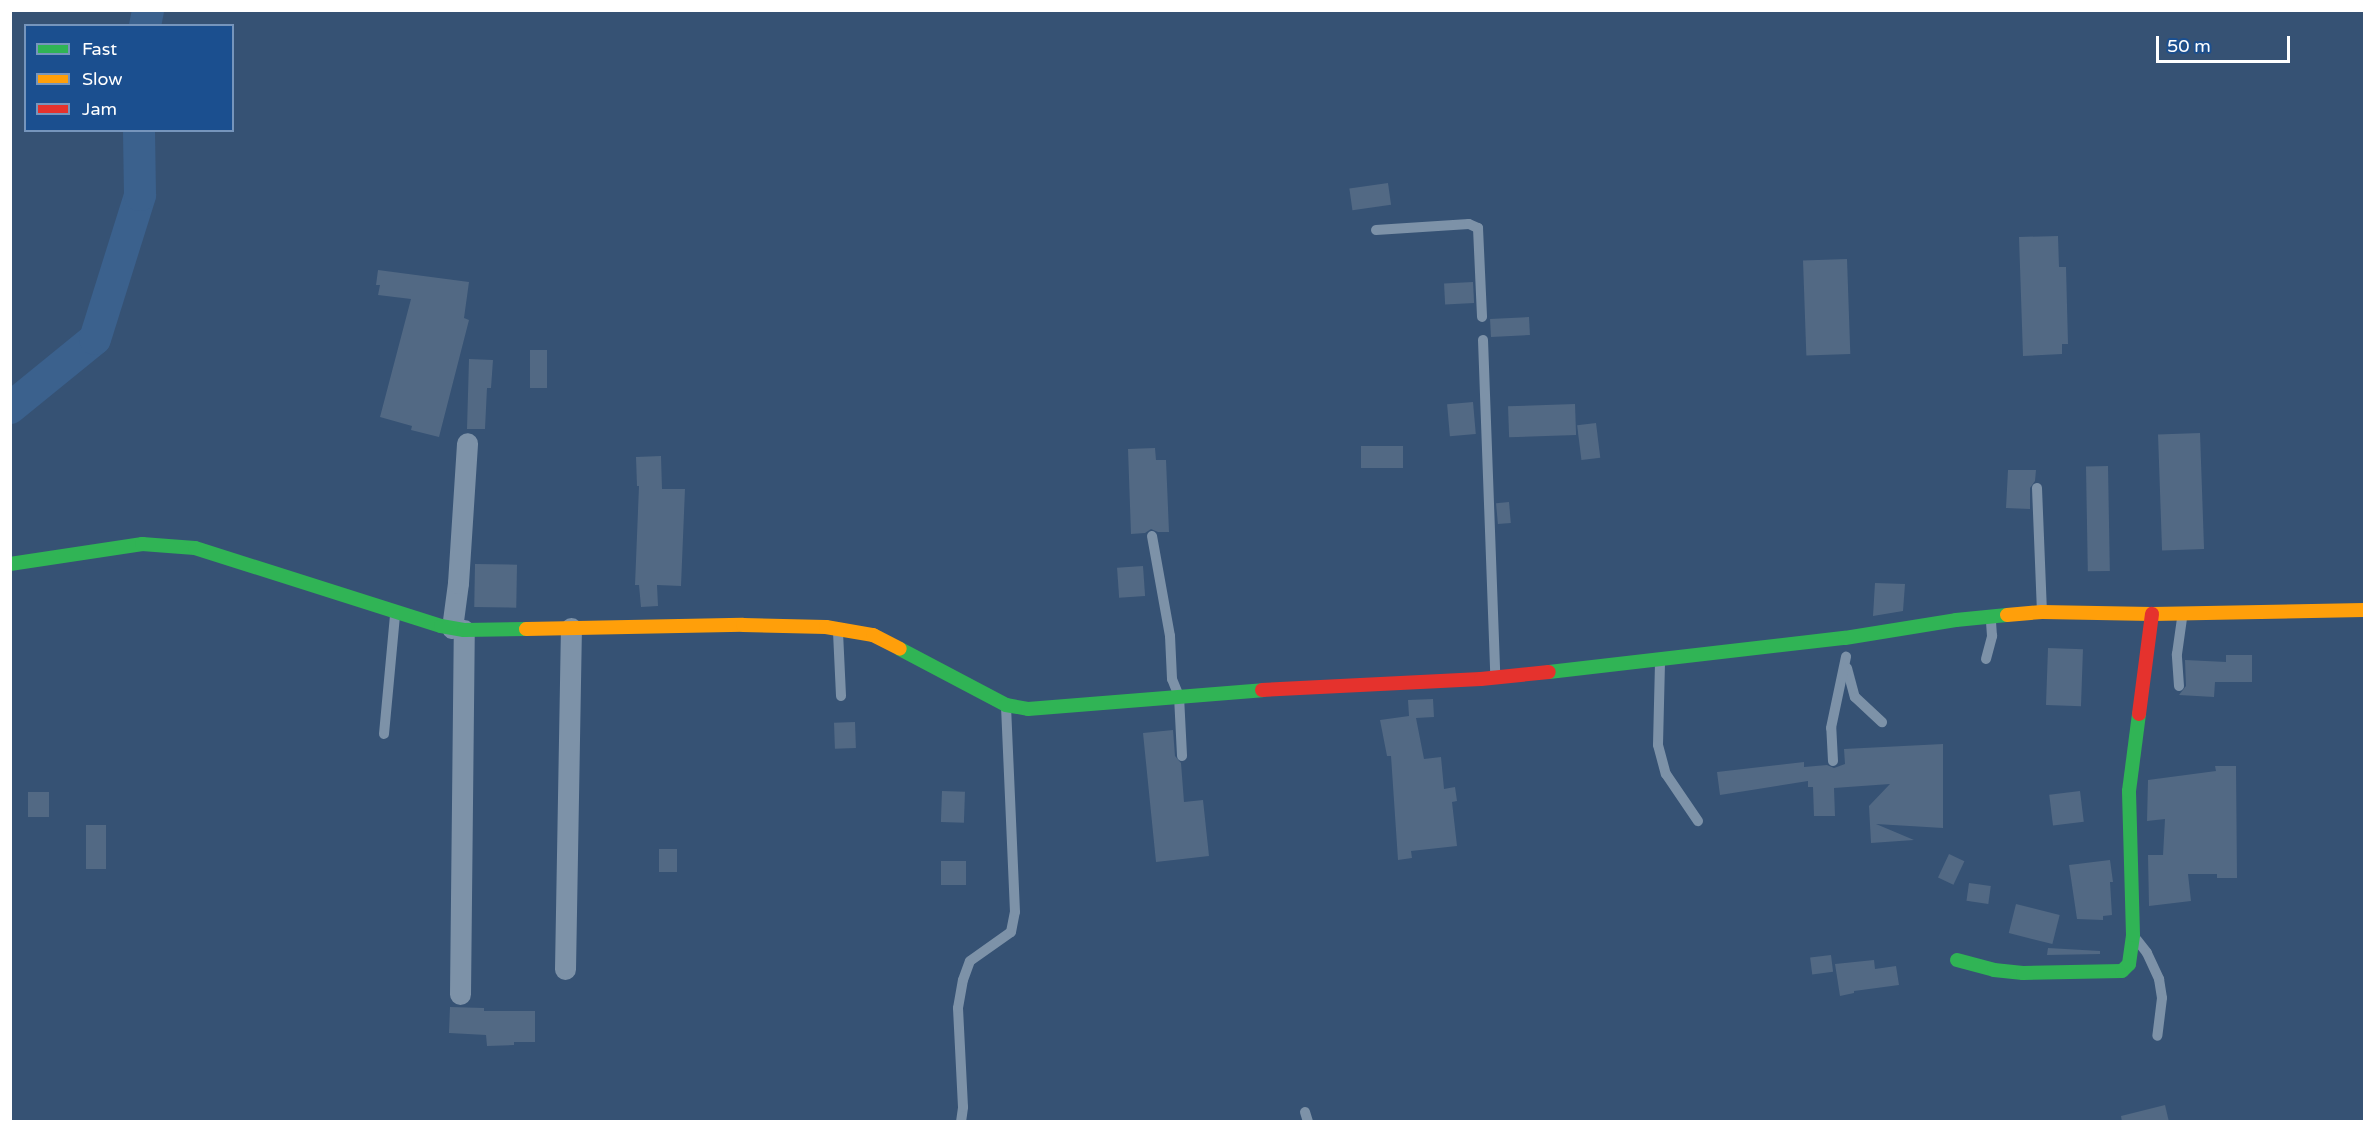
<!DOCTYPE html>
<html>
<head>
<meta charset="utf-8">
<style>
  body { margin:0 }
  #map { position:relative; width:2375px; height:1132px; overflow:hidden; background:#365274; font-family:"Varela Round",sans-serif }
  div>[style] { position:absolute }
  .river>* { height:32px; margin:-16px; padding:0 16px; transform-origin:16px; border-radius:16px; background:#3b618d }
  .building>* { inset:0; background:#526984; transform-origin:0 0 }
  .lane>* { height:10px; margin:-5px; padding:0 5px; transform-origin:5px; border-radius:5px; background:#7d92a8 }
  .street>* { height:21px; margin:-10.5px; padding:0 10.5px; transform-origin:10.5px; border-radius:10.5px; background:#7d92a8 }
  .fast>* { height:14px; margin:-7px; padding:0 7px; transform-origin:7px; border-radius:7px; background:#30b455 }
  .slow>* { height:14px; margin:-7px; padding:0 7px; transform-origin:7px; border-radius:7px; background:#ff9f0a }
  .jam>* { height:14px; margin:-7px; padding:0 7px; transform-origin:7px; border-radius:7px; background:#e5322d }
  span { translate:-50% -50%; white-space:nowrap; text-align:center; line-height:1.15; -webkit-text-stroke:5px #1b4f8f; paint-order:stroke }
  .frame { position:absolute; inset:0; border:12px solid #fff; pointer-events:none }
  .legend { position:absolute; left:24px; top:24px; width:210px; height:108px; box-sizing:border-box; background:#1b4f8f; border:2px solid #7695bc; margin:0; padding:8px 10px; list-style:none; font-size:18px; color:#fff }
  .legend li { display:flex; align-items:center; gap:12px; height:30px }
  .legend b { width:30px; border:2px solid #7695bc }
  .scale { position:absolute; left:2156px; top:36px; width:134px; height:27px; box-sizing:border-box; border:3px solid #fff; border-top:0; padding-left:8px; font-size:18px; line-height:21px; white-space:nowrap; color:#fff; -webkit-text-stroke:4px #1b4f8f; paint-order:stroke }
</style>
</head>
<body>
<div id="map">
  <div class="river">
    <i style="left:145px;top:26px;width:16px;rotate:-79deg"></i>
    <i style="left:10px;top:408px;width:109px;rotate:-39.1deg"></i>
    <i style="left:95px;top:339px;width:151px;rotate:-72.6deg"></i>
    <i style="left:140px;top:195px;width:65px;rotate:-90.9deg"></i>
  </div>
  <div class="building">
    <i style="left:1388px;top:183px;width:22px;height:39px;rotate:82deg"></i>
    <i style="clip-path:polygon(2058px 236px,2059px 267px,2066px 267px,2068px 344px,2062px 344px,2062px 354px,2023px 356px,2019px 237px)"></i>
    <i style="left:1847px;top:259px;width:95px;height:44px;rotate:88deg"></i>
    <i style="clip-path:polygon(378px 270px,469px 282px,464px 318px,469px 320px,439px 437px,411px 430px,412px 426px,380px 417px,411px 299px,378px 295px,380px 285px,376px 285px)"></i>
    <i style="left:1473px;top:282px;width:21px;height:29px;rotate:87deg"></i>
    <i style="left:1529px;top:317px;width:18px;height:39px;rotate:87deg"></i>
    <i style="left:530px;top:350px;width:17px;height:38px"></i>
    <i style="clip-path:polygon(469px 359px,493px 360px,491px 388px,487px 388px,485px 429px,467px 429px)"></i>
    <i style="left:1473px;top:402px;width:32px;height:26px;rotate:85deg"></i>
    <i style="left:1575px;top:404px;width:31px;height:67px;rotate:88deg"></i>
    <i style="left:1596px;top:423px;width:35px;height:19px;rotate:83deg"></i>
    <i style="left:2200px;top:433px;width:116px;height:42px;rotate:88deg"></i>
    <i style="left:1403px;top:446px;width:22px;height:42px;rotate:90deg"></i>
    <i style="clip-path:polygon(1155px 448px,1156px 460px,1166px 460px,1169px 532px,1158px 532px,1151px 529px,1145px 533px,1131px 534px,1128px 449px)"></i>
    <i style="clip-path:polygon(661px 456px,662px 489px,685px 489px,681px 586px,657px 585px,658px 606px,641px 607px,639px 585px,635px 585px,639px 486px,637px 486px,636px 457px)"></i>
    <i style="left:2108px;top:466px;width:105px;height:22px;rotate:89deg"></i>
    <i style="clip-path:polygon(2008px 470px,2036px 470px,2035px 481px,2030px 488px,2030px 509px,2006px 508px)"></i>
    <i style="left:1509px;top:502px;width:21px;height:13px;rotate:85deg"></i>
    <i style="left:475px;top:564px;width:42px;height:43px;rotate:1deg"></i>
    <i style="left:1143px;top:566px;width:30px;height:26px;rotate:86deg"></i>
    <i style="clip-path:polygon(1875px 583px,1905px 584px,1903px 611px,1873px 616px)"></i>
    <i style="left:2048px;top:648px;width:35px;height:57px;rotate:2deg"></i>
    <i style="clip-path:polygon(2226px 655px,2252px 655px,2252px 682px,2215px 682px,2214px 697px,2179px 695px,2186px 686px,2185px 660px,2226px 662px)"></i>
    <i style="clip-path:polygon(1433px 699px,1434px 717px,1416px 718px,1424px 759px,1441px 757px,1444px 789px,1455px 787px,1457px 801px,1452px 802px,1457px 846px,1411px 851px,1412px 858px,1398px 860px,1391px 756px,1387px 756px,1380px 720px,1409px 716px,1408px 700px)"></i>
    <i style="left:855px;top:722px;width:26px;height:21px;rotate:88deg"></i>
    <i style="clip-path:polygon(1173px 730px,1175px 756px,1181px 763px,1184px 802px,1203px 800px,1209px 856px,1156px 862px,1143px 733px)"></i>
    <i style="clip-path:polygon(1943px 744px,1943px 828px,1876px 824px,1914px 840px,1871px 843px,1869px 806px,1890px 784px,1834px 788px,1835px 816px,1814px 816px,1813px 787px,1808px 787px,1808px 781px,1720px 795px,1717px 772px,1804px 762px,1804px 767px,1827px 765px,1834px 768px,1845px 764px,1844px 749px)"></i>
    <i style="clip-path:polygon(2215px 766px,2236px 766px,2237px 878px,2217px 878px,2217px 874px,2188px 874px,2191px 901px,2149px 906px,2148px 855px,2163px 855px,2165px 819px,2147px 821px,2148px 780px,2216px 771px)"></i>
    <i style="left:942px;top:791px;width:23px;height:31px;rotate:2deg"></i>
    <i style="left:2080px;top:791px;width:31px;height:31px;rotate:83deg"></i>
    <i style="left:28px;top:792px;width:21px;height:25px"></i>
    <i style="left:86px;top:825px;width:20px;height:44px"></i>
    <i style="left:677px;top:849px;width:23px;height:18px;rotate:90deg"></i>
    <i style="left:1949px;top:854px;width:17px;height:26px;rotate:25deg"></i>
    <i style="clip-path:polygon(2110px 860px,2113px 882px,2110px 882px,2112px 915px,2103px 916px,2103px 920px,2077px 919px,2069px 865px)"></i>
    <i style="left:941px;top:861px;width:25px;height:24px"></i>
    <i style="left:1969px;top:883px;width:22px;height:18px;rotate:8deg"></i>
    <i style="left:2016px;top:904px;width:45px;height:30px;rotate:14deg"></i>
    <i style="clip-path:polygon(2048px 948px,2100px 951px,2100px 954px,2047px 955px)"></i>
    <i style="left:1831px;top:955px;width:17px;height:21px;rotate:83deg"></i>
    <i style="clip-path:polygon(1874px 960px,1875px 969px,1896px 966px,1899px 985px,1854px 991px,1854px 993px,1840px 996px,1835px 964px)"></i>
    <i style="clip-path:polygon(450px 1007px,484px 1008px,484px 1011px,535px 1011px,535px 1042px,514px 1042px,514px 1045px,487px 1046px,486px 1035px,449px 1033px)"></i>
    <i style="clip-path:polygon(2165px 1105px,2169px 1122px,2122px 1122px,2121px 1116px)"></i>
  </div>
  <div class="lane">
    <i style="left:1376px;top:230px;width:93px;rotate:-3.7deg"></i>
    <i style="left:1469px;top:224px;width:10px;rotate:24deg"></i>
    <i style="left:1478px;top:228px;width:89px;rotate:87.4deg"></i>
    <i style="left:1483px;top:340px;width:334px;rotate:87.9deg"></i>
    <i style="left:2037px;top:488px;width:123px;rotate:87.7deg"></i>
    <i style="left:1152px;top:536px;width:102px;rotate:79.8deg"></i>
    <i style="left:1170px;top:636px;width:43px;rotate:87.3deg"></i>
    <i style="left:1172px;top:679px;width:18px;rotate:68deg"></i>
    <i style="left:1179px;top:696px;width:60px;rotate:87.1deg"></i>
    <i style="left:838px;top:632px;width:64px;rotate:87.3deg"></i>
    <i style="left:1986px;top:659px;width:24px;rotate:-75deg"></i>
    <i style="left:1992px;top:636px;width:16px;rotate:-94deg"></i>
    <i style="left:1660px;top:663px;width:82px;rotate:91.4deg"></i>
    <i style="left:1658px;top:745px;width:30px;rotate:75deg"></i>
    <i style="left:1666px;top:774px;width:57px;rotate:55.8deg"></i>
    <i style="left:1847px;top:668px;width:30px;rotate:75deg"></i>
    <i style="left:1855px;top:697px;width:37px;rotate:43deg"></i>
    <i style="left:2179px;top:686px;width:32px;rotate:-94deg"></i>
    <i style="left:2177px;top:654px;width:37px;rotate:-82deg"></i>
    <i style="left:384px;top:734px;width:120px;rotate:-84.7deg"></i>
    <i style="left:1833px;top:761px;width:33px;rotate:-93deg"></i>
    <i style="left:1831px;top:728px;width:73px;rotate:-78.1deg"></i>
    <i style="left:2137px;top:940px;width:16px;rotate:52deg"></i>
    <i style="left:2147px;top:953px;width:29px;rotate:65deg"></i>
    <i style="left:2159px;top:979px;width:19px;rotate:81deg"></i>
    <i style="left:2162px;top:998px;width:38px;rotate:97deg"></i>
    <i style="left:1305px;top:1112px;width:10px;rotate:73deg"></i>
    <i style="left:961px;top:1122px;width:15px;rotate:-82deg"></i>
    <i style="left:963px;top:1107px;width:99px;rotate:-92.9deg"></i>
    <i style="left:958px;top:1008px;width:28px;rotate:-80deg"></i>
    <i style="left:963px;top:980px;width:20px;rotate:-70deg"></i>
    <i style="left:970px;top:961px;width:50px;rotate:-35.3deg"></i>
    <i style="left:1011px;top:932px;width:20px;rotate:-79deg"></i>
    <i style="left:1015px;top:912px;width:203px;rotate:-92.5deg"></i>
  </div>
  <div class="street">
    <i style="left:452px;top:628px;width:45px;rotate:-82.4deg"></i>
    <i style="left:458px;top:583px;width:140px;rotate:-86.3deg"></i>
    <i style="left:565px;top:969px;width:341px;rotate:-89deg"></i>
    <i style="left:460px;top:994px;width:364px;rotate:-89.4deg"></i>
  </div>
  <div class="fast">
    <i style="left:10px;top:564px;width:134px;rotate:-8.6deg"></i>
    <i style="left:142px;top:544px;width:53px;rotate:4.3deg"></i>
    <i style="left:195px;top:548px;width:258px;rotate:17.6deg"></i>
    <i style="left:441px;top:626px;width:23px;rotate:10deg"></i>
    <i style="left:464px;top:630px;width:62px;rotate:-0.9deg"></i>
    <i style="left:900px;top:649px;width:120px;rotate:27.8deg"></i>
    <i style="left:1006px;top:705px;width:22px;rotate:10deg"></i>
    <i style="left:1028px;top:709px;width:235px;rotate:-4.6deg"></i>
    <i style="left:1549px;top:672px;width:298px;rotate:-6.6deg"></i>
    <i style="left:1845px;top:638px;width:112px;rotate:-9.2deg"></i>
    <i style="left:1956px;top:620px;width:51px;rotate:-5.6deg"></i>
    <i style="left:1957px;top:960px;width:38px;rotate:15deg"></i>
    <i style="left:1994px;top:970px;width:29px;rotate:6deg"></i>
    <i style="left:2023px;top:973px;width:99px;rotate:-1.2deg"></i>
    <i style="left:2122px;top:971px;width:10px;rotate:-45deg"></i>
    <i style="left:2129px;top:964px;width:29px;rotate:-82deg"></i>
    <i style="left:2133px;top:935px;width:144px;rotate:-91.6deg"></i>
    <i style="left:2129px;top:791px;width:78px;rotate:-82.6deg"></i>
  </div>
  <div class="slow">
    <i style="left:2007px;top:615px;width:35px;rotate:-5deg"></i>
    <i style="left:2042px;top:612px;width:110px;rotate:1deg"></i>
    <i style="left:2152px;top:614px;width:212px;rotate:-1.1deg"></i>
    <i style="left:526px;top:629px;width:217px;rotate:-1.1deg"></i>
    <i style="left:743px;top:625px;width:83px;rotate:1.4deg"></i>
    <i style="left:826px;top:627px;width:48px;rotate:9.7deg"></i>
    <i style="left:873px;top:635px;width:30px;rotate:27deg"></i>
  </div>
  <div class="jam">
    <i style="left:1262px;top:690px;width:219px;rotate:-2.9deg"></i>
    <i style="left:1481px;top:679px;width:68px;rotate:-5.9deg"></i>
    <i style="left:2139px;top:714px;width:101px;rotate:-82.6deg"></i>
  </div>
  <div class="frame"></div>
  <ul class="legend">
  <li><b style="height:8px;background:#30b455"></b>Fast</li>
  <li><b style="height:8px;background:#ff9f0a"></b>Slow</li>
  <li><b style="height:8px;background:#e5322d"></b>Jam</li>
  </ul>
  <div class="scale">50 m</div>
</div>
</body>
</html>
